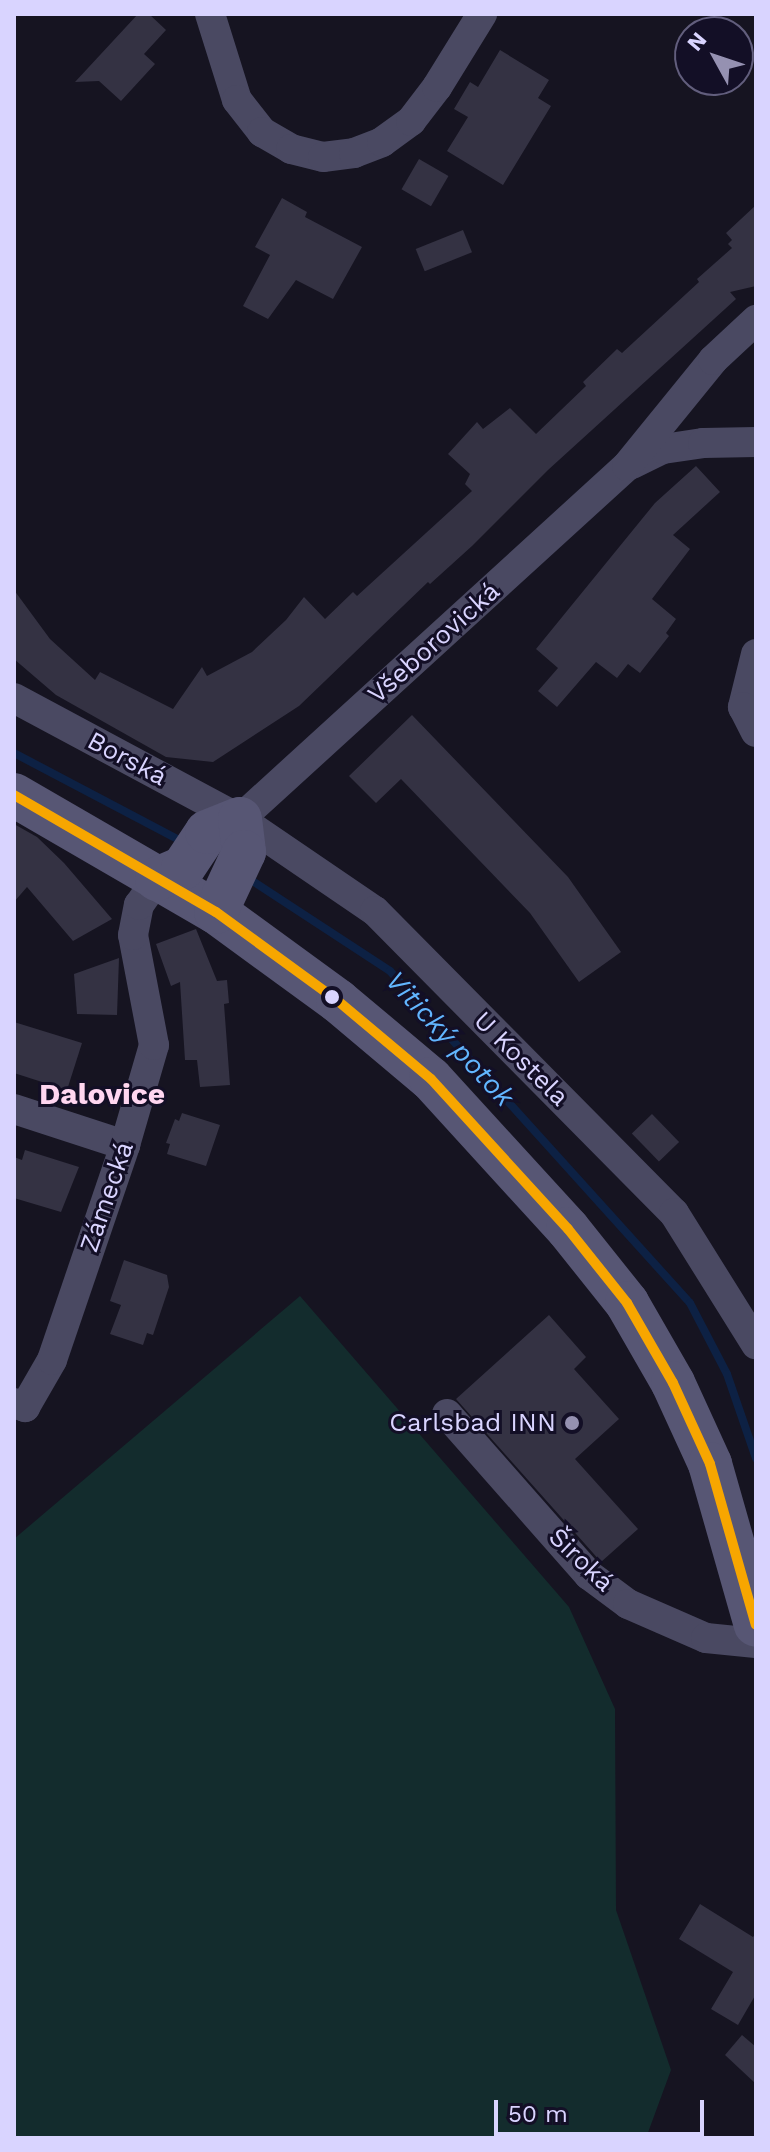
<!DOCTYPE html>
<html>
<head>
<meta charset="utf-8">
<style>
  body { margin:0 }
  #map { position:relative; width:770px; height:2152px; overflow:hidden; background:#161421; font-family:"Work Sans",sans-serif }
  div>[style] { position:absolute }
  .green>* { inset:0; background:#132c2d }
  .stream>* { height:8px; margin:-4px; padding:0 4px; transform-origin:4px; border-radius:4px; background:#0d2144 }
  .building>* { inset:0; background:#343243; transform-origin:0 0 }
  .street>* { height:30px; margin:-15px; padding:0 15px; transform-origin:15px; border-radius:15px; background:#4a4962 }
  .secondary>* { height:44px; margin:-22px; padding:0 22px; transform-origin:22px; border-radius:22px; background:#575674 }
  .bus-1>* { height:10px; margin:-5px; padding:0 5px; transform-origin:5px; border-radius:5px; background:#f7a600 }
  .dots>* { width:22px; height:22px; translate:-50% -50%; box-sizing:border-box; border:4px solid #130f26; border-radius:50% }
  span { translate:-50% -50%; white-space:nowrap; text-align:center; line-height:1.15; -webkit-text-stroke:6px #130f26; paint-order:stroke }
  .street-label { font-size:26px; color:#d9d4ff }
  .poi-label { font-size:26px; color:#d9d4ff }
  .right { translate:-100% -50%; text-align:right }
  .water-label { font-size:28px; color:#62b6ff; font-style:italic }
  .quarter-label { font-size:30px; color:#ffd6f0; font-weight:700 }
  .frame { position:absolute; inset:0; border:16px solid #d9d4ff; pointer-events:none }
  .north { position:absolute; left:674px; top:16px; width:80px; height:80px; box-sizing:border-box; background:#130f26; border:2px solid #625e7d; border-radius:50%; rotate:310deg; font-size:22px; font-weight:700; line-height:32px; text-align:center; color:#d9d4ff }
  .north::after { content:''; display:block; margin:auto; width:28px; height:36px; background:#9591b1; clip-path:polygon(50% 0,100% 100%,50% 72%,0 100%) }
  .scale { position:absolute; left:494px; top:2100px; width:210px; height:36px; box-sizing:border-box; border:4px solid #d9d4ff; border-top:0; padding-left:10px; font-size:24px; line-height:28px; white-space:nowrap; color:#d9d4ff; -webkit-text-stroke:6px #130f26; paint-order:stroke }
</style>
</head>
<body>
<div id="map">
  <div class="green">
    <i style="clip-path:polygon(300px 1296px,569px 1607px,615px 1709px,616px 1910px,671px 2070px,646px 2138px,14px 2138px,14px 1539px)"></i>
  </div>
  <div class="stream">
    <i style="left:14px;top:753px;width:191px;rotate:27.8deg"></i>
    <i style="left:248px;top:878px;width:170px;rotate:33.2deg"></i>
    <i style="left:390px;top:971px;width:447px;rotate:47.9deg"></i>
    <i style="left:690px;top:1303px;width:80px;rotate:62.5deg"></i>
    <i style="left:727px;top:1374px;width:89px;rotate:71deg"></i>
  </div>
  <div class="building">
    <i style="clip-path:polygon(138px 14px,149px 14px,166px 30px,144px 54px,155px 64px,121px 101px,99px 81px,75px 82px)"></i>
    <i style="clip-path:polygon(500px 50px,549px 80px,538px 98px,551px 106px,503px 185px,447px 151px,468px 117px,454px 109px,470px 82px,478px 87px)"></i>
    <i style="left:419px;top:159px;width:34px;height:35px;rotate:30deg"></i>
    <i style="clip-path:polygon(282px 198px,307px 212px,305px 217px,362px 247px,333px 299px,296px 280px,268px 319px,243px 306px,270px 255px,255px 247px)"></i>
    <i style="clip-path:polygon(756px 205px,756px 286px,730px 292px,736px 299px,548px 470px,472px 546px,430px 584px,428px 582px,299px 706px,213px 762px,166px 757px,56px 695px,14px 659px,14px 590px,50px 639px,95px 680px,100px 672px,173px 709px,202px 667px,207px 676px,252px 652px,286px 620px,304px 597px,325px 619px,353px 592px,357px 596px,472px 491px,465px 484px,470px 474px,448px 454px,477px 422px,483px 429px,510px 408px,536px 434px,586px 386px,583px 382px,617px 349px,622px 353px,699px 282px,697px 279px,732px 248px,728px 244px,732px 240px,726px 233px)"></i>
    <i style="left:463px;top:230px;width:24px;height:51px;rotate:68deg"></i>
    <i style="clip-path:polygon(696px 466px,720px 492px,673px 535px,690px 549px,652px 599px,676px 619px,666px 633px,669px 636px,640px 673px,628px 664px,617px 678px,596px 662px,557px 707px,538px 691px,558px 668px,536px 649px,655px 503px)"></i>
    <i style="clip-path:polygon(412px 715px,568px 877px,621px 952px,579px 982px,530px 913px,401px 779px,376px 803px,349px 776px)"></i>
    <i style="clip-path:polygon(14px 824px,37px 837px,64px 863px,112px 919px,73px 941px,27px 887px,14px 902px)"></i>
    <i style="clip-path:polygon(196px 929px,217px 981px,227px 980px,229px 1003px,224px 1004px,230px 1085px,200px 1087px,197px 1060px,185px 1060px,180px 982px,171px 986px,156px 944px)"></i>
    <i style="clip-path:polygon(119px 958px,117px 1015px,77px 1014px,74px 974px)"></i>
    <i style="clip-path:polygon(14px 1022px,82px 1043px,67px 1090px,14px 1073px)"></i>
    <i style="clip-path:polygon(182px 1113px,220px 1125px,206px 1166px,167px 1154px,170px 1144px,166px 1143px,175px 1119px,179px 1121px)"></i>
    <i style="left:652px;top:1114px;width:39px;height:28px;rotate:46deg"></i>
    <i style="clip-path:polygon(25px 1150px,79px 1167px,61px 1212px,14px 1198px,14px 1157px,22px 1160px)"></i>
    <i style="clip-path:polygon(124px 1260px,167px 1275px,169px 1287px,153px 1335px,147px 1333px,143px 1345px,110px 1334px,121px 1305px,110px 1301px)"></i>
    <i style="clip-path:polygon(549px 1315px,586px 1357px,574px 1369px,619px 1419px,575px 1459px,638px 1529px,601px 1562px,456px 1399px)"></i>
    <i style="clip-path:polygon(700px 1904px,753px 1937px,756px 1933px,756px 1994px,738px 2025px,711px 2009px,733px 1972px,679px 1939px)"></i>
    <i style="clip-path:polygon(742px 2035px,756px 2047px,756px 2084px,725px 2055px)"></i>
  </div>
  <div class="street">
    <i style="left:210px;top:14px;width:90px;rotate:72.6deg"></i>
    <i style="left:237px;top:100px;width:41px;rotate:52deg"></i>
    <i style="left:262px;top:132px;width:34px;rotate:30deg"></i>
    <i style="left:291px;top:149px;width:33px;rotate:14deg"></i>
    <i style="left:323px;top:157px;width:31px;rotate:-7deg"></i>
    <i style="left:354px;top:153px;width:30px;rotate:-21deg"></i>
    <i style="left:382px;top:142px;width:36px;rotate:-36deg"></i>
    <i style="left:411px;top:121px;width:43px;rotate:-52.6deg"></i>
    <i style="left:437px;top:87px;width:86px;rotate:-58.3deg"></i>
    <i style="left:632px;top:464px;width:34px;rotate:-26deg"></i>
    <i style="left:663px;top:449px;width:40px;rotate:-8.5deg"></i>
    <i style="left:703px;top:443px;width:53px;rotate:-1.1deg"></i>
    <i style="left:756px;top:654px;width:55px;rotate:103.8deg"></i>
    <i style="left:743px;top:707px;width:28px;rotate:63deg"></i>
    <i style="left:14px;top:698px;width:256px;rotate:28.2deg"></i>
    <i style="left:240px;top:819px;width:163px;rotate:34.3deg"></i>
    <i style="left:375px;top:911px;width:425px;rotate:45.3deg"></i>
    <i style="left:674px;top:1213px;width:155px;rotate:58deg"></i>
    <i style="left:240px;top:819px;width:524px;rotate:-42.37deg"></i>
    <i style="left:627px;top:466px;width:136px;rotate:-50.9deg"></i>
    <i style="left:713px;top:360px;width:59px;rotate:-42.9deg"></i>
    <i style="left:14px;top:1109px;width:117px;rotate:18deg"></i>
    <i style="left:14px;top:1403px;width:12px;rotate:20deg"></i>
    <i style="left:25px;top:1407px;width:54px;rotate:-60.1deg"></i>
    <i style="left:52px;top:1360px;width:227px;rotate:-71.2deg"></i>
    <i style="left:125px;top:1145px;width:104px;rotate:-73.8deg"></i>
    <i style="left:154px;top:1045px;width:112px;rotate:-100.8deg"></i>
    <i style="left:133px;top:935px;width:31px;rotate:-79deg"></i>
    <i style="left:139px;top:905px;width:32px;rotate:-55deg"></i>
    <i style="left:447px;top:1414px;width:215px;rotate:48.6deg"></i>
    <i style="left:589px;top:1575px;width:49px;rotate:36.6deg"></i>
    <i style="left:628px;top:1604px;width:85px;rotate:23.6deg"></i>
    <i style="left:706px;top:1638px;width:50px;rotate:5.7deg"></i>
  </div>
  <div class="secondary">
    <i style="left:14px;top:795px;width:233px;rotate:30.1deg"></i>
    <i style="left:216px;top:912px;width:151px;rotate:36.1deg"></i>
    <i style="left:338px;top:1001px;width:121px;rotate:40deg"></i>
    <i style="left:431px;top:1079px;width:203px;rotate:47.6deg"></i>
    <i style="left:568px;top:1229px;width:95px;rotate:51.4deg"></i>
    <i style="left:627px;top:1303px;width:92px;rotate:60.1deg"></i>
    <i style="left:673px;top:1383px;width:89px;rotate:65.4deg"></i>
    <i style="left:710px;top:1464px;width:167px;rotate:74.1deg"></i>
    <i style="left:157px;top:879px;width:28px;rotate:-23deg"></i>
    <i style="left:183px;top:868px;width:43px;rotate:-56.3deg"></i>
    <i style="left:207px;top:832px;width:35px;rotate:-22deg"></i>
    <i style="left:240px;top:819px;width:33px;rotate:83deg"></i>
    <i style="left:244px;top:852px;width:66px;rotate:115deg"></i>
  </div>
  <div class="bus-1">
    <i style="left:14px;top:795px;width:233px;rotate:30.1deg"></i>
    <i style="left:216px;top:912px;width:151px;rotate:36.1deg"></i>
    <i style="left:338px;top:1001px;width:121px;rotate:40deg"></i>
    <i style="left:431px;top:1079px;width:203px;rotate:47.6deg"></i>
    <i style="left:568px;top:1229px;width:95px;rotate:51.4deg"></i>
    <i style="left:627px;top:1303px;width:92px;rotate:60.1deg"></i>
    <i style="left:673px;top:1383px;width:89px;rotate:65.4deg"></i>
    <i style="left:710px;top:1464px;width:167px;rotate:74.1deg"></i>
  </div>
  <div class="dots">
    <i style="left:332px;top:997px;background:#d9d4ff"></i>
    <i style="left:572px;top:1423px;background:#9591b1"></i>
  </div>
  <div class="street-label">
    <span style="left:434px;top:643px;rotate:-42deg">Všeborovická</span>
    <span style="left:127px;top:759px;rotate:28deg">Borská</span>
    <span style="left:521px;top:1059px;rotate:45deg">U Kostela</span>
    <span style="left:107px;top:1197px;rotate:-71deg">Zámecká</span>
    <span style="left:581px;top:1560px;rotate:44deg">Široká</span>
  </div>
  <div class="poi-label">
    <span class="right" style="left:556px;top:1423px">Carlsbad INN</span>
  </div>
  <div class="water-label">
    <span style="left:450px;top:1039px;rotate:47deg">Vitický potok</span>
  </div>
  <div class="quarter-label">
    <span style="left:102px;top:1094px">Dalovice</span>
  </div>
  <div class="frame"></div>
  <div class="north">N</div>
  <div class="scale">50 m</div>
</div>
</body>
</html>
